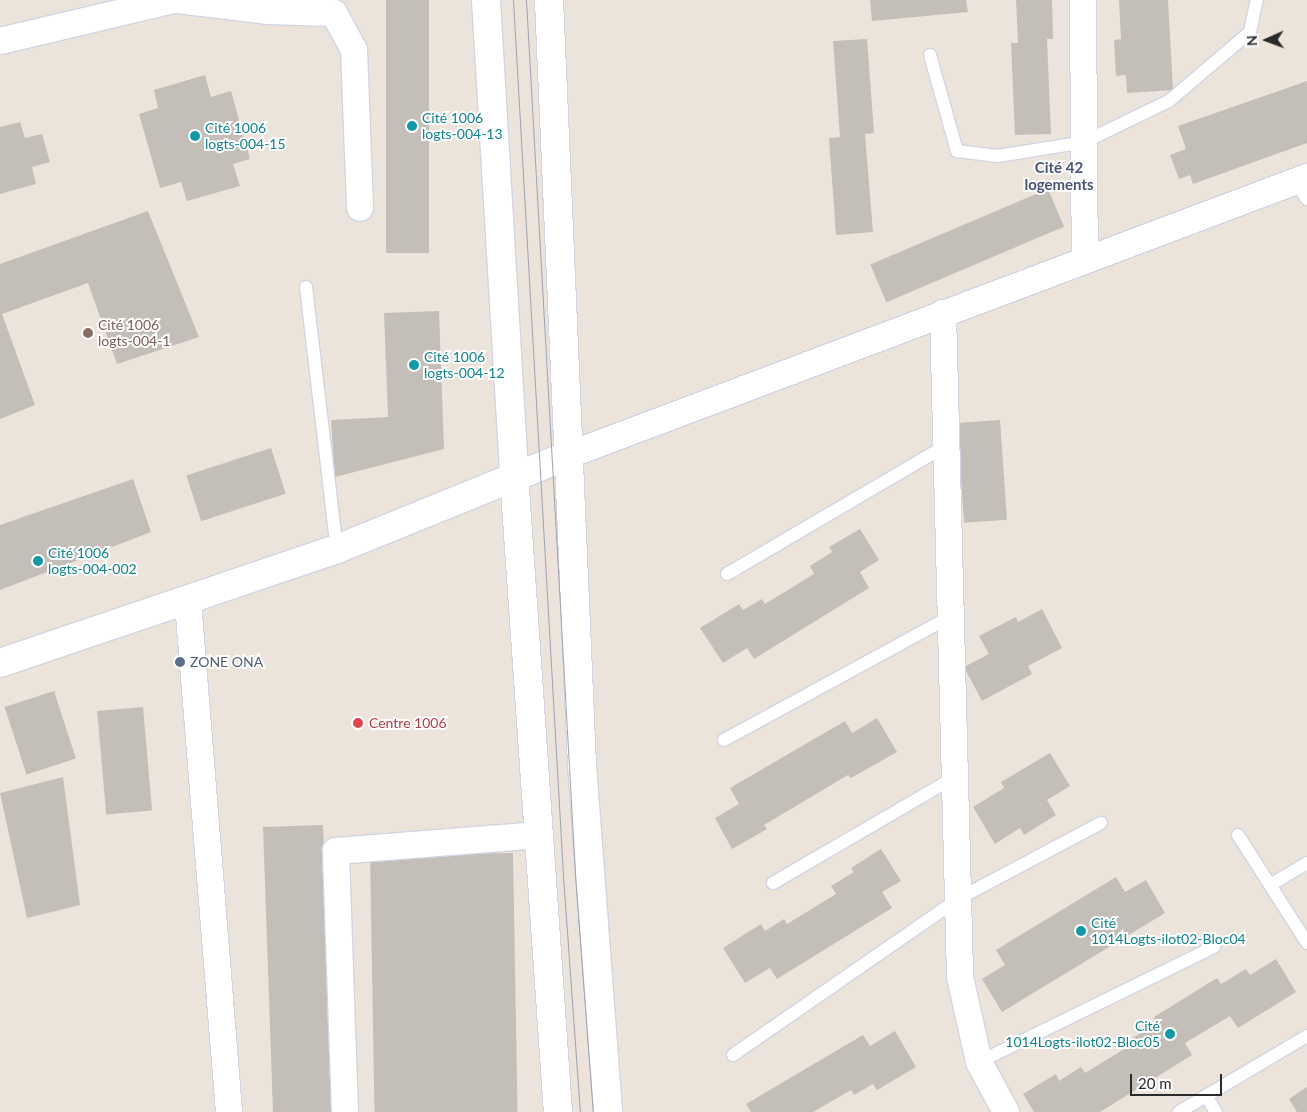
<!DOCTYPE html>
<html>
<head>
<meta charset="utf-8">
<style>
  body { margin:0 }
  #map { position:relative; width:1307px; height:1112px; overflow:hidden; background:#ece4db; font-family:Lato,sans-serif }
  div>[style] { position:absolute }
  .building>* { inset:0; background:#c4beb8; transform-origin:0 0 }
  .roads { filter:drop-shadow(1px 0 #d1d5e3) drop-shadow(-1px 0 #d1d5e3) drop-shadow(0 1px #d1d5e3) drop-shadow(0 -1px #d1d5e3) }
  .service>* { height:12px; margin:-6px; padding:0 6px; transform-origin:6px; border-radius:6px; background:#fff }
  .minor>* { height:26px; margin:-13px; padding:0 13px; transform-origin:13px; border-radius:13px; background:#fff }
  .tertiary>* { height:28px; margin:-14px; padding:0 14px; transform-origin:14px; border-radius:14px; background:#fff }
  .tram>* { height:1px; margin:-0.5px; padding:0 0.5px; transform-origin:0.5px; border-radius:0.5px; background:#9ea2b4 }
  .dots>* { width:14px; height:14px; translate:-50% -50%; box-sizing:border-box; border:2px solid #fff; border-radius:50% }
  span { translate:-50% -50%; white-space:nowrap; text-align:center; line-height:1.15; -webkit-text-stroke:4px #fff; paint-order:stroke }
  .culture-label { font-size:14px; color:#0d838f }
  .left { translate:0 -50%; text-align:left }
  .right { translate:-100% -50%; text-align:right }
  .education-label { font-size:14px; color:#785e54 }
  .service-label { font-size:14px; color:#4e5e75 }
  .health-label { font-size:14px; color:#be3a42 }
  .neighbourhood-label { font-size:15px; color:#4a547a; font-weight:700 }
  .north { position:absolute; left:1242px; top:15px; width:50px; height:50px; -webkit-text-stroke:4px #fff; paint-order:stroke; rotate:268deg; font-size:14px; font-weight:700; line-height:20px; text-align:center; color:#2a2a2a }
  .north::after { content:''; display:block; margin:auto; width:18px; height:22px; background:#2a2a2a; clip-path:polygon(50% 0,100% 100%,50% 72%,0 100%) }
  .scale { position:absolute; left:1130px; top:1074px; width:92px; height:22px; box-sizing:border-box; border:2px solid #2a2a2a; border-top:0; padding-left:6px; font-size:15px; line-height:18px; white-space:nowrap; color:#2a2a2a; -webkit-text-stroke:4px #fff; paint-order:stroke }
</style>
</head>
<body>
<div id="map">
  <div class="building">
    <i style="left:386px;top:0;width:43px;height:253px"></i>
    <i style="clip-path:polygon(870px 0,966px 0,968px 12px,872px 21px)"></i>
    <i style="clip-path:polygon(1016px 0,1052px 0,1053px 39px,1047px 39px,1051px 134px,1015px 135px,1011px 43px,1018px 43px)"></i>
    <i style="clip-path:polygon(1119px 0,1168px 0,1173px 90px,1127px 93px,1126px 75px,1116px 76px,1114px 40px,1121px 39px)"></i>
    <i style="clip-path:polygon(867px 39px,874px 133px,865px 134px,873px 232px,836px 235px,829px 138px,840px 137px,833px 41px)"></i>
    <i style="clip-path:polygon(205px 75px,211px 97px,231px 91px,250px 159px,233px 164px,240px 186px,187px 201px,181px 182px,160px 188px,139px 114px,158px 108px,154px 90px)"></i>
    <i style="clip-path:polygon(1307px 81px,1307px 143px,1193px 184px,1190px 175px,1179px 179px,1170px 155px,1186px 149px,1178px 126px)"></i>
    <i style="clip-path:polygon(20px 122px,25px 138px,42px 134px,50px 162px,32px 167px,36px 184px,0 194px,0 127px)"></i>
    <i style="left:1048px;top:189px;width:41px;height:193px;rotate:67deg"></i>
    <i style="clip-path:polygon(148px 211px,199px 337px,117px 364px,88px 283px,2px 314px,35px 405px,0 419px,0 264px)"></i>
    <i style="clip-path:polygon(439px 311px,444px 449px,335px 477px,331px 420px,388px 417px,384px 313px)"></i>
    <i style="left:1000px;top:420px;width:100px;height:43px;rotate:86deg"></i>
    <i style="left:271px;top:448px;width:48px;height:89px;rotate:72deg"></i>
    <i style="clip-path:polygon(133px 479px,151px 532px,0 590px,0 525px)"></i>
    <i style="clip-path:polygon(860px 529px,879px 560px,860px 572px,869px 588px,754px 659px,747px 648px,723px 663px,700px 628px,739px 604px,743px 610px,762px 599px,765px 604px,814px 574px,810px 566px,832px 552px,829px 547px)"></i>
    <i style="clip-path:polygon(1042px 609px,1062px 648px,1028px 666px,1032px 674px,982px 701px,964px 667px,989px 654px,979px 636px,1016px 617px,1018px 622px)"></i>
    <i style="left:54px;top:691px;width:71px;height:52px;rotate:72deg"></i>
    <i style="left:143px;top:707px;width:104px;height:46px;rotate:85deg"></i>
    <i style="clip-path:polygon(877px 718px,897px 752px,851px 778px,848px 775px,764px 825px,767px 829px,732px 849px,715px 818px,739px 804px,730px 788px,845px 721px,852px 733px)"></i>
    <i style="clip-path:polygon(1050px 753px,1070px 786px,1047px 800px,1056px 815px,1024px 835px,1020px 828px,995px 844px,973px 807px,1004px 788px,1001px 782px)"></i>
    <i style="clip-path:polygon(63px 777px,80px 905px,27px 918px,0 793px)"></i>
    <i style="left:323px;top:825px;width:287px;height:60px;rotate:88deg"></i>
    <i style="clip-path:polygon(881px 849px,901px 881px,882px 892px,892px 908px,777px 979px,770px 968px,745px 983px,723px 948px,761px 924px,765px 931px,784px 919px,787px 924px,836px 894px,831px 886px,854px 872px,851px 868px)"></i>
    <i style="left:513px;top:853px;width:259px;height:143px;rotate:89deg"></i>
    <i style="clip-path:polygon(1116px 877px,1125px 892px,1146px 880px,1165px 913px,1002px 1012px,982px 979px,1005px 965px,996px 950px)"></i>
    <i style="clip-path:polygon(1276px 959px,1296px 992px,1238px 1028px,1230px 1016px,1185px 1043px,1192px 1055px,1100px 1112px,1034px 1112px,1023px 1094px,1056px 1074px,1059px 1081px,1081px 1067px,1085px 1073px,1134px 1043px,1131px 1039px,1157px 1023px,1154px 1017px,1217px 978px,1221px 984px,1246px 969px,1250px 975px)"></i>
    <i style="clip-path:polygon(895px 1031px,916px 1067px,877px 1090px,873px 1084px,854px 1095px,851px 1090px,813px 1112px,751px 1112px,746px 1104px,863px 1035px,870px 1046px)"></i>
    <i style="clip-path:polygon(1307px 1087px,1307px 1112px,1297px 1112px,1289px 1099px)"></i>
  </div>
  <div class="roads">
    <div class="service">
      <i style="left:930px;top:55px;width:100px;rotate:74.3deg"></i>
      <i style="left:957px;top:151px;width:41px;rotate:7deg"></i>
      <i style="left:998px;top:156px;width:87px;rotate:-9.2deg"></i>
      <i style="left:1084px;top:142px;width:94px;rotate:-25.8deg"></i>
      <i style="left:1169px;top:101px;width:106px;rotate:-40.4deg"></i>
      <i style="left:1250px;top:32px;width:33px;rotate:-78deg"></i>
      <i style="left:1296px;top:181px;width:21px;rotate:59deg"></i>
      <i style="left:306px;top:287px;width:264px;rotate:83.3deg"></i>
      <i style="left:727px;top:574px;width:255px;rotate:-30.4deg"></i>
      <i style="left:724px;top:740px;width:259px;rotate:-28.6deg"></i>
      <i style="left:1238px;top:835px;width:128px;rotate:57.4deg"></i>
      <i style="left:773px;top:883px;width:211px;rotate:-30.2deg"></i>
      <i style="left:1270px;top:885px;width:43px;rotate:-30.7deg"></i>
      <i style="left:733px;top:1055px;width:274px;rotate:-34.7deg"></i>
      <i style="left:958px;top:899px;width:162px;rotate:-28deg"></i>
      <i style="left:979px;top:1062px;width:262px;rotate:-26.1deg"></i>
      <i style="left:1206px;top:1096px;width:19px;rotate:58deg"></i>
      <i style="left:1179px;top:1112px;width:149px;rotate:-30.7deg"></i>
    </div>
    <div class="minor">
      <i style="left:178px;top:0;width:90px;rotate:7deg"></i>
      <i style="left:267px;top:11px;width:67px;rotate:1.7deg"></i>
      <i style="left:334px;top:13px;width:42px;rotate:61.6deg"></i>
      <i style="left:354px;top:50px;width:158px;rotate:87.8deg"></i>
      <i style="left:1083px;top:0;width:260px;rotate:89.6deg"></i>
      <i style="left:0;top:41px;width:179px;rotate:-13.3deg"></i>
      <i style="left:943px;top:313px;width:664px;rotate:88.53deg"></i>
      <i style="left:960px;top:977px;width:87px;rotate:77.4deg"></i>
      <i style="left:979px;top:1062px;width:57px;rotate:61.6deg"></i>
      <i style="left:569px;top:455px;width:789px;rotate:-20.64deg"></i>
      <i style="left:188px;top:602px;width:512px;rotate:85.4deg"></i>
      <i style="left:345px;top:1112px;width:261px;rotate:-92deg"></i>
      <i style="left:336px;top:851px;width:204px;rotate:-4.5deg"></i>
    </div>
    <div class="tertiary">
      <i style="left:486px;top:0;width:476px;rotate:86.6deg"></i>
      <i style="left:514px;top:475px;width:639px;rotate:86.05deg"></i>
      <i style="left:549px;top:0;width:766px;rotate:87.53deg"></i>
      <i style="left:582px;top:765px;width:348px;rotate:85.7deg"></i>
      <i style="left:0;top:663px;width:356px;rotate:-18.7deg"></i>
      <i style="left:337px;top:549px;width:250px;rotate:-22.1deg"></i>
    </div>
  </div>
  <div class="tram">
    <i style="left:513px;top:0;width:877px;rotate:86.73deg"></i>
    <i style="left:563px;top:876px;width:237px;rotate:85.9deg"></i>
    <i style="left:526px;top:0;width:876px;rotate:86.79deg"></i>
    <i style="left:575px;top:875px;width:238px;rotate:85.7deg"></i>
  </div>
  <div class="dots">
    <i style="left:412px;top:126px;background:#0f9aa8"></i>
    <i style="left:195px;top:136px;background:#0f9aa8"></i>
    <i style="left:88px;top:333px;background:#8d6e63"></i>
    <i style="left:414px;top:365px;background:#0f9aa8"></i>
    <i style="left:38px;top:561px;background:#0f9aa8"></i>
    <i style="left:180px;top:662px;background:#5c6f8a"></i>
    <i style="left:358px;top:723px;background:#e0444e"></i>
    <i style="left:1081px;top:931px;background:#0f9aa8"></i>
    <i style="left:1170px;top:1034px;background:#0f9aa8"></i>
  </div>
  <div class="culture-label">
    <span class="left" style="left:422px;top:126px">Cité 1006<br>logts-004-13</span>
    <span class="left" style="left:205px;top:136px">Cité 1006<br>logts-004-15</span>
    <span class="left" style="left:424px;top:365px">Cité 1006<br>logts-004-12</span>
    <span class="left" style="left:48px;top:561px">Cité 1006<br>logts-004-002</span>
    <span class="left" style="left:1091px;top:931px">Cité<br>1014Logts-ilot02-Bloc04</span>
    <span class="right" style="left:1160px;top:1034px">Cité<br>1014Logts-ilot02-Bloc05</span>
  </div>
  <div class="education-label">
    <span class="left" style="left:98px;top:333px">Cité 1006<br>logts-004-1</span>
  </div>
  <div class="service-label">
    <span class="left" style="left:190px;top:662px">ZONE ONA</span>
  </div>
  <div class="health-label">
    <span class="left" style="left:369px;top:723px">Centre 1006</span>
  </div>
  <div class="neighbourhood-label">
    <span style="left:1059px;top:176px">Cité 42<br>logements</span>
  </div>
  <div class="north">N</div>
  <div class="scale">20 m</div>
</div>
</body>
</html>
